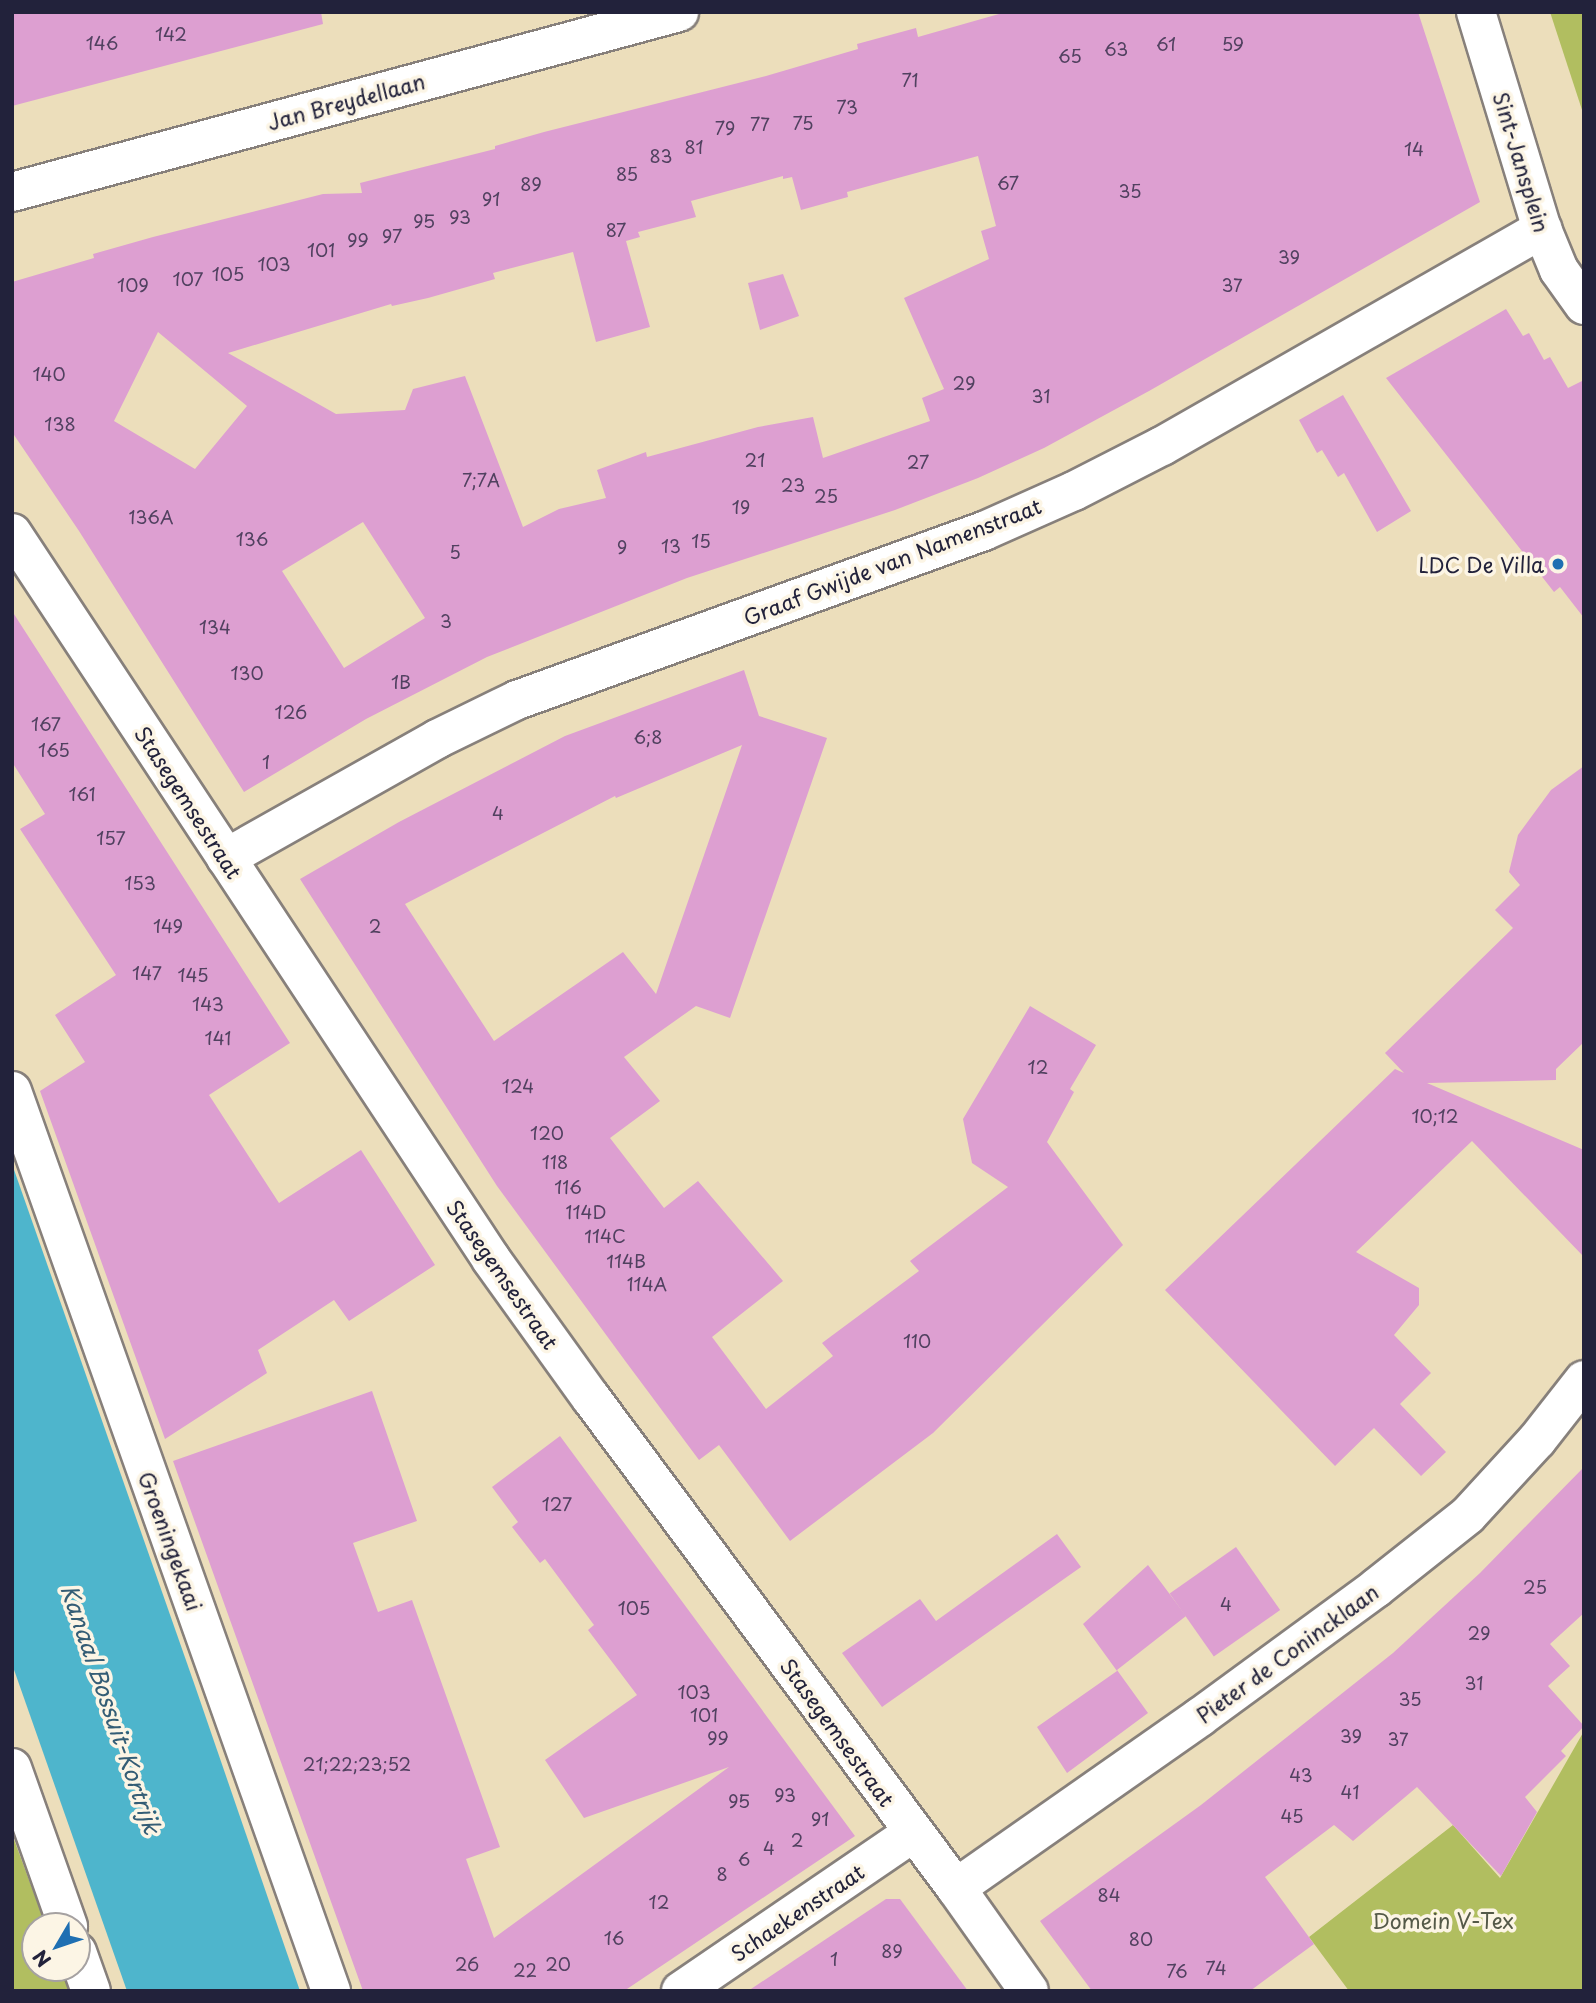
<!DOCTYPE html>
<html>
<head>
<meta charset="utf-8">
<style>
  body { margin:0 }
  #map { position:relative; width:1596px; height:2003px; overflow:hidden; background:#ecdebb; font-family:"Playpen Sans",sans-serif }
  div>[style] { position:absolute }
  .green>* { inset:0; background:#b1be60 }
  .water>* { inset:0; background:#4eb5cc }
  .building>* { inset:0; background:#dd9fd1; transform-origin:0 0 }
  .roads { filter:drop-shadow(2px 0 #87807b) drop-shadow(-2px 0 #87807b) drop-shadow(0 2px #87807b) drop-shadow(0 -2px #87807b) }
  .minor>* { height:38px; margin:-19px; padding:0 19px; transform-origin:19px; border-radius:19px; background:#fff }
  .dots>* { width:19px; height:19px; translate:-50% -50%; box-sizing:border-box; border:4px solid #fcf5e5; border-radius:50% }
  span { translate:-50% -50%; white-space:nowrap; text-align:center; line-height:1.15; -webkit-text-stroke:7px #fcf5e5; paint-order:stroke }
  .number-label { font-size:18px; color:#514160 }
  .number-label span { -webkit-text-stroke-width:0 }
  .street-label { font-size:21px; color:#22223b }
  .poi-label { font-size:21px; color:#22223b }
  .right { translate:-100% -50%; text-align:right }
  .park-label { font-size:21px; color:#545948 }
  .water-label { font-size:23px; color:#345d75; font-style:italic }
  .frame { position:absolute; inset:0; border:14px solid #22223b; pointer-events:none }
  .north { position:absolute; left:21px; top:1912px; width:70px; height:70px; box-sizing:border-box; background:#fcf5e5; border:2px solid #a5a1a1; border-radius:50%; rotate:231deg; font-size:19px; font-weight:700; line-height:28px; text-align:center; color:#22223b }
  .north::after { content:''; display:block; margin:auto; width:24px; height:32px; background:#1f6fb2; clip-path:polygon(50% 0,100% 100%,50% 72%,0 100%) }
</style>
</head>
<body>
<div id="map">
  <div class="green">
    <i style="clip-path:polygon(1550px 12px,1584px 12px,1584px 116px)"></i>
    <i style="clip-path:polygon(1584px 1731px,1584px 1991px,1349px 1991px,1309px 1937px,1453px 1825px,1500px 1878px)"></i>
    <i style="clip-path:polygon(12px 1834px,46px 1926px,35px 1926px,35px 1968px,61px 1968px,69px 1991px,12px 1991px)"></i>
  </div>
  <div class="water">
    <i style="clip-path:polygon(12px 1164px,195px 1686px,300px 1991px,127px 1991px,12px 1664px)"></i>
  </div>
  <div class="building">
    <i style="clip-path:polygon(12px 12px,321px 12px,323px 24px,12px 106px)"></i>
    <i style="clip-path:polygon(evenodd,1006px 12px,1418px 12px,1480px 202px,1149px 391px,1044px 448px,978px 478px,895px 510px,687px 578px,487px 657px,366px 719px,244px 792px,79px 531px,12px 432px,12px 282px,94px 258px,93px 254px,153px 237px,323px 194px,362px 193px,360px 183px,495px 149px,495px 146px,544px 132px,766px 76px,858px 49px,857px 44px,916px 28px,918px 37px,1006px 12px,978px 156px,996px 226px,981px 231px,989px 259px,904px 298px,944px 389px,922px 398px,930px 421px,823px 458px,813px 417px,758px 427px,647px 457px,646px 452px,597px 470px,606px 498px,559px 509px,523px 527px,465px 376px,413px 389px,405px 410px,336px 414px,228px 353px,391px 304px,392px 306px,428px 298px,495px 279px,493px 273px,573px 252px,596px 342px,650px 327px,626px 241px,640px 237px,638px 232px,696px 217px,691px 201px,783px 176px,783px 179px,792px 177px,801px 210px,848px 197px,847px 192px,978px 156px,1006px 12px,158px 332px,247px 406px,195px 469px,114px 421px,158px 332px,1006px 12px,363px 522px,425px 618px,344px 668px,282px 571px,363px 522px)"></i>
    <i style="clip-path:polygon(783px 274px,799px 316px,760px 330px,748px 283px)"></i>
    <i style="clip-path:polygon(1506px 309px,1523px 336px,1529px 333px,1544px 360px,1550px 357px,1568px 388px,1584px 380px,1584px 618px,1560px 587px,1554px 592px,1386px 378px)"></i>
    <i style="clip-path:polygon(1343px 395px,1411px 511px,1377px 532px,1344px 473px,1338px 477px,1322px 450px,1317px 453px,1299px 420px)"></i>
    <i style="clip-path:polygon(12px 611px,290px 1043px,209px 1095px,279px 1203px,361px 1150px,435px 1265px,349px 1321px,334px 1300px,258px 1350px,267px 1373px,165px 1439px,40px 1091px,85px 1062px,55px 1015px,116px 975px,20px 829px,45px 814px,12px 762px)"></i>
    <i style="clip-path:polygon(evenodd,744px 670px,759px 716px,827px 738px,730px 1018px,696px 1006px,624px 1057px,660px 1101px,610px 1138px,664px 1208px,698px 1181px,783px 1281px,712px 1337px,766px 1409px,833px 1356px,822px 1343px,919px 1271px,910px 1261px,1008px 1187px,972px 1163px,963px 1119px,1030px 1006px,1096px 1045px,1070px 1089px,1074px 1092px,1047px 1142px,1123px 1245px,933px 1433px,790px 1541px,719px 1445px,699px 1460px,626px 1362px,497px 1186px,300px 879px,399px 822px,565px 736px,744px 670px,742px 745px,656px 994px,623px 952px,494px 1041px,405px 904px,615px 796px,616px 798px,742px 745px)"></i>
    <i style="clip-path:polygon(1584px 766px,1584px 1042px,1556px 1069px,1556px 1080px,1427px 1083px,1584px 1150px,1584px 1257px,1472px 1141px,1356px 1252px,1419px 1288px,1419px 1305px,1394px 1335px,1431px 1373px,1400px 1404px,1446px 1452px,1421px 1476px,1374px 1428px,1335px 1466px,1165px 1290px,1395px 1069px,1404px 1073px,1385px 1053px,1513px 928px,1495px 910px,1520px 885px,1509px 872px,1518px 835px,1551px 790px)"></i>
    <i style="clip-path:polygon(372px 1391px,417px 1521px,353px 1543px,378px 1612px,412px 1600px,500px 1847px,466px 1859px,494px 1938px,729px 1767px,584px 1818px,545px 1760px,637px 1695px,588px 1630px,594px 1625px,545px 1559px,540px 1563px,512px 1527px,518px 1522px,492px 1487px,560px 1436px,855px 1836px,624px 1991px,363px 1991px,173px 1461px)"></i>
    <i style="clip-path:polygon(1584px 1467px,1584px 1613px,1550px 1644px,1570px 1666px,1548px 1686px,1584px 1726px,1561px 1751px,1566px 1756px,1525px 1797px,1537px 1812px,1501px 1876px,1417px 1787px,1353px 1841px,1334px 1825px,1265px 1877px,1314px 1944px,1250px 1991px,1092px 1991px,1040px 1921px,1201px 1805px,1393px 1653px,1480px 1573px)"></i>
    <i style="clip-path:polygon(1057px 1534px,1081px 1567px,882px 1707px,842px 1653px,920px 1599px,936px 1621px)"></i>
    <i style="left:1236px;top:1547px;width:77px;height:81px;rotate:55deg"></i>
    <i style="clip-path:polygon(1148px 1565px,1186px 1616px,1117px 1670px,1148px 1713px,1067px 1773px,1037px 1727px,1117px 1671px,1083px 1624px)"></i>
    <i style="clip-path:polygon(886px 1899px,900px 1899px,968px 1991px,748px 1991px)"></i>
  </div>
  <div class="roads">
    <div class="minor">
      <i style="left:1476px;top:12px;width:227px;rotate:73.1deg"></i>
      <i style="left:1542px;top:229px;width:44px;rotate:67.5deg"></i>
      <i style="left:1559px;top:270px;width:43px;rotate:54.5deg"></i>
      <i style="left:12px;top:192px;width:691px;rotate:-15.1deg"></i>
      <i style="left:12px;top:533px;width:870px;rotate:56.58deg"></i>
      <i style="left:491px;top:1259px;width:171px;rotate:54.3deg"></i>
      <i style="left:591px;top:1398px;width:611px;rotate:53.32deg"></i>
      <i style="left:956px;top:1888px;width:126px;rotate:54.7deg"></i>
      <i style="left:226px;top:858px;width:242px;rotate:-29.4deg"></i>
      <i style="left:437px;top:739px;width:89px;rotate:-26deg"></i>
      <i style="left:517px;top:700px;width:497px;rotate:-19.9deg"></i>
      <i style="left:984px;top:531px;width:98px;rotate:-24deg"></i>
      <i style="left:1074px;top:491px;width:99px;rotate:-27.1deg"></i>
      <i style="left:1162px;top:446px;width:438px;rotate:-29.7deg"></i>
      <i style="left:12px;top:1091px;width:955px;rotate:70.48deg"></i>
      <i style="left:12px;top:1768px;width:168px;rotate:70.5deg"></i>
      <i style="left:956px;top:1888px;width:298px;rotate:-35deg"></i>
      <i style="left:1200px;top:1717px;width:218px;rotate:-36.2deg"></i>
      <i style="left:1376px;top:1588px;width:117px;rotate:-38.4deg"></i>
      <i style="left:1468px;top:1515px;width:102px;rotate:-47.4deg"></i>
      <i style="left:1537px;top:1440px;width:76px;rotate:-51.9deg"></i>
      <i style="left:77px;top:1952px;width:41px;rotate:70.3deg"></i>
      <i style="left:681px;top:1991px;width:281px;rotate:-34.3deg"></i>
    </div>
  </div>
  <div class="dots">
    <i style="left:1558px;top:564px;background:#1f6fb2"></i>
  </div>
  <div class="number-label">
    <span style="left:171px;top:34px">142</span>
    <span style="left:102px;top:43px">146</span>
    <span style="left:1166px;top:44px">61</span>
    <span style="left:1233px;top:44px">59</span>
    <span style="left:1116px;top:49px">63</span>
    <span style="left:1070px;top:56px">65</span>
    <span style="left:910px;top:80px">71</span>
    <span style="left:847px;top:107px">73</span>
    <span style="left:803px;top:123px">75</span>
    <span style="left:760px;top:124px">77</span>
    <span style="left:725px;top:128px">79</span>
    <span style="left:694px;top:147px">81</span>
    <span style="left:1414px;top:149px">14</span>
    <span style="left:661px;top:156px">83</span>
    <span style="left:627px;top:174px">85</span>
    <span style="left:1008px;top:183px">67</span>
    <span style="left:531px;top:184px">89</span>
    <span style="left:1130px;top:191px">35</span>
    <span style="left:491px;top:199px">91</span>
    <span style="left:460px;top:217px">93</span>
    <span style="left:424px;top:221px">95</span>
    <span style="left:616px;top:230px">87</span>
    <span style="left:392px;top:236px">97</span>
    <span style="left:358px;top:240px">99</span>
    <span style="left:321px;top:250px">101</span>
    <span style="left:1289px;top:257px">39</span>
    <span style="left:274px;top:264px">103</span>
    <span style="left:228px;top:274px">105</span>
    <span style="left:188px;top:279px">107</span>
    <span style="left:133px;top:285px">109</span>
    <span style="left:1232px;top:285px">37</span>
    <span style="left:49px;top:374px">140</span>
    <span style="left:964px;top:383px">29</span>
    <span style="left:1041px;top:396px">31</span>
    <span style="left:60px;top:424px">138</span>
    <span style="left:755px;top:460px">21</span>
    <span style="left:918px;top:462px">27</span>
    <span style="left:481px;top:480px">7;7A</span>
    <span style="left:793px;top:485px">23</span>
    <span style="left:826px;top:496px">25</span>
    <span style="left:741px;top:507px">19</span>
    <span style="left:151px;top:517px">136A</span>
    <span style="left:252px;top:539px">136</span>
    <span style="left:701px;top:541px">15</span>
    <span style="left:671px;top:546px">13</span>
    <span style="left:622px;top:547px">9</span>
    <span style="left:455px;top:552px">5</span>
    <span style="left:446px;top:621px">3</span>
    <span style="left:215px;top:627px">134</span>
    <span style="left:247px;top:673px">130</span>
    <span style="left:401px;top:682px">1B</span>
    <span style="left:291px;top:712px">126</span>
    <span style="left:46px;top:724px">167</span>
    <span style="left:648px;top:737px">6;8</span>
    <span style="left:54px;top:750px">165</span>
    <span style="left:266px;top:762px">1</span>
    <span style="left:82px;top:794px">161</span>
    <span style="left:498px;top:813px">4</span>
    <span style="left:111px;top:838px">157</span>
    <span style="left:140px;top:883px">153</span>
    <span style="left:168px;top:926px">149</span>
    <span style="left:375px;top:926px">2</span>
    <span style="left:147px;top:973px">147</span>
    <span style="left:193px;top:975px">145</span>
    <span style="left:208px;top:1004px">143</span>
    <span style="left:218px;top:1038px">141</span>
    <span style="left:1038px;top:1067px">12</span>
    <span style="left:518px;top:1086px">124</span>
    <span style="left:1435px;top:1116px">10;12</span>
    <span style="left:547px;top:1133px">120</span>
    <span style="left:555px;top:1162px">118</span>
    <span style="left:568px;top:1187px">116</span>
    <span style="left:586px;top:1212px">114D</span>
    <span style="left:605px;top:1236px">114C</span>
    <span style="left:626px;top:1261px">114B</span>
    <span style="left:647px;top:1284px">114A</span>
    <span style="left:917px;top:1341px">110</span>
    <span style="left:557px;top:1504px">127</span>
    <span style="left:1535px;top:1587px">25</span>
    <span style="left:1226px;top:1604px">4</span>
    <span style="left:634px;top:1608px">105</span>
    <span style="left:1479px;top:1633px">29</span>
    <span style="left:1474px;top:1683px">31</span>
    <span style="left:694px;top:1692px">103</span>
    <span style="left:1410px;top:1699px">35</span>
    <span style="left:704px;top:1715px">101</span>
    <span style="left:1351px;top:1736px">39</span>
    <span style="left:718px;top:1738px">99</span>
    <span style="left:1398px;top:1739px">37</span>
    <span style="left:357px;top:1764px">21;22;23;52</span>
    <span style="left:1301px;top:1775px">43</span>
    <span style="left:1350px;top:1792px">41</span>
    <span style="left:785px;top:1795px">93</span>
    <span style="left:739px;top:1801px">95</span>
    <span style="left:1292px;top:1816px">45</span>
    <span style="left:820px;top:1819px">91</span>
    <span style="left:797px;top:1840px">2</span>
    <span style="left:769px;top:1848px">4</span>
    <span style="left:744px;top:1859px">6</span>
    <span style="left:722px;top:1874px">8</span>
    <span style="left:1109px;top:1895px">84</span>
    <span style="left:659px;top:1902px">12</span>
    <span style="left:614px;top:1938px">16</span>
    <span style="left:1141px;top:1939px">80</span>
    <span style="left:892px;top:1951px">89</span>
    <span style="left:834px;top:1959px">1</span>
    <span style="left:467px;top:1964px">26</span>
    <span style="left:558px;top:1964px">20</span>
    <span style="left:1216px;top:1968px">74</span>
    <span style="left:525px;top:1970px">22</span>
    <span style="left:1177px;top:1971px">76</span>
  </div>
  <div class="street-label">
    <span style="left:346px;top:101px;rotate:-15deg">Jan Breydellaan</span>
    <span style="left:1522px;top:162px;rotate:73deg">Sint-Jansplein</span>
    <span style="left:892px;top:561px;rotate:-21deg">Graaf Gwijde van Namenstraat</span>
    <span style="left:189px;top:802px;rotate:57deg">Stasegemsestraat</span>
    <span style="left:503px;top:1274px;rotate:55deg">Stasegemsestraat</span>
    <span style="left:171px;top:1541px;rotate:70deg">Groeningekaai</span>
    <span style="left:1287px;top:1653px;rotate:-36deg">Pieter de Conincklaan</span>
    <span style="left:838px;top:1732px;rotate:54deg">Stasegemsestraat</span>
    <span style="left:797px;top:1912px;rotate:-34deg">Schaekenstraat</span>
  </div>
  <div class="poi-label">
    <span class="right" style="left:1544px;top:564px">LDC De Villa</span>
  </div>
  <div class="park-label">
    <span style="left:1443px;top:1920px">Domein V-Tex</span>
  </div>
  <div class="water-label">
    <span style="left:111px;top:1709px;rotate:71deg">Kanaal Bossuit-Kortrijk</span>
  </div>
  <div class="frame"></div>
  <div class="north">N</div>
</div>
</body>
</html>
